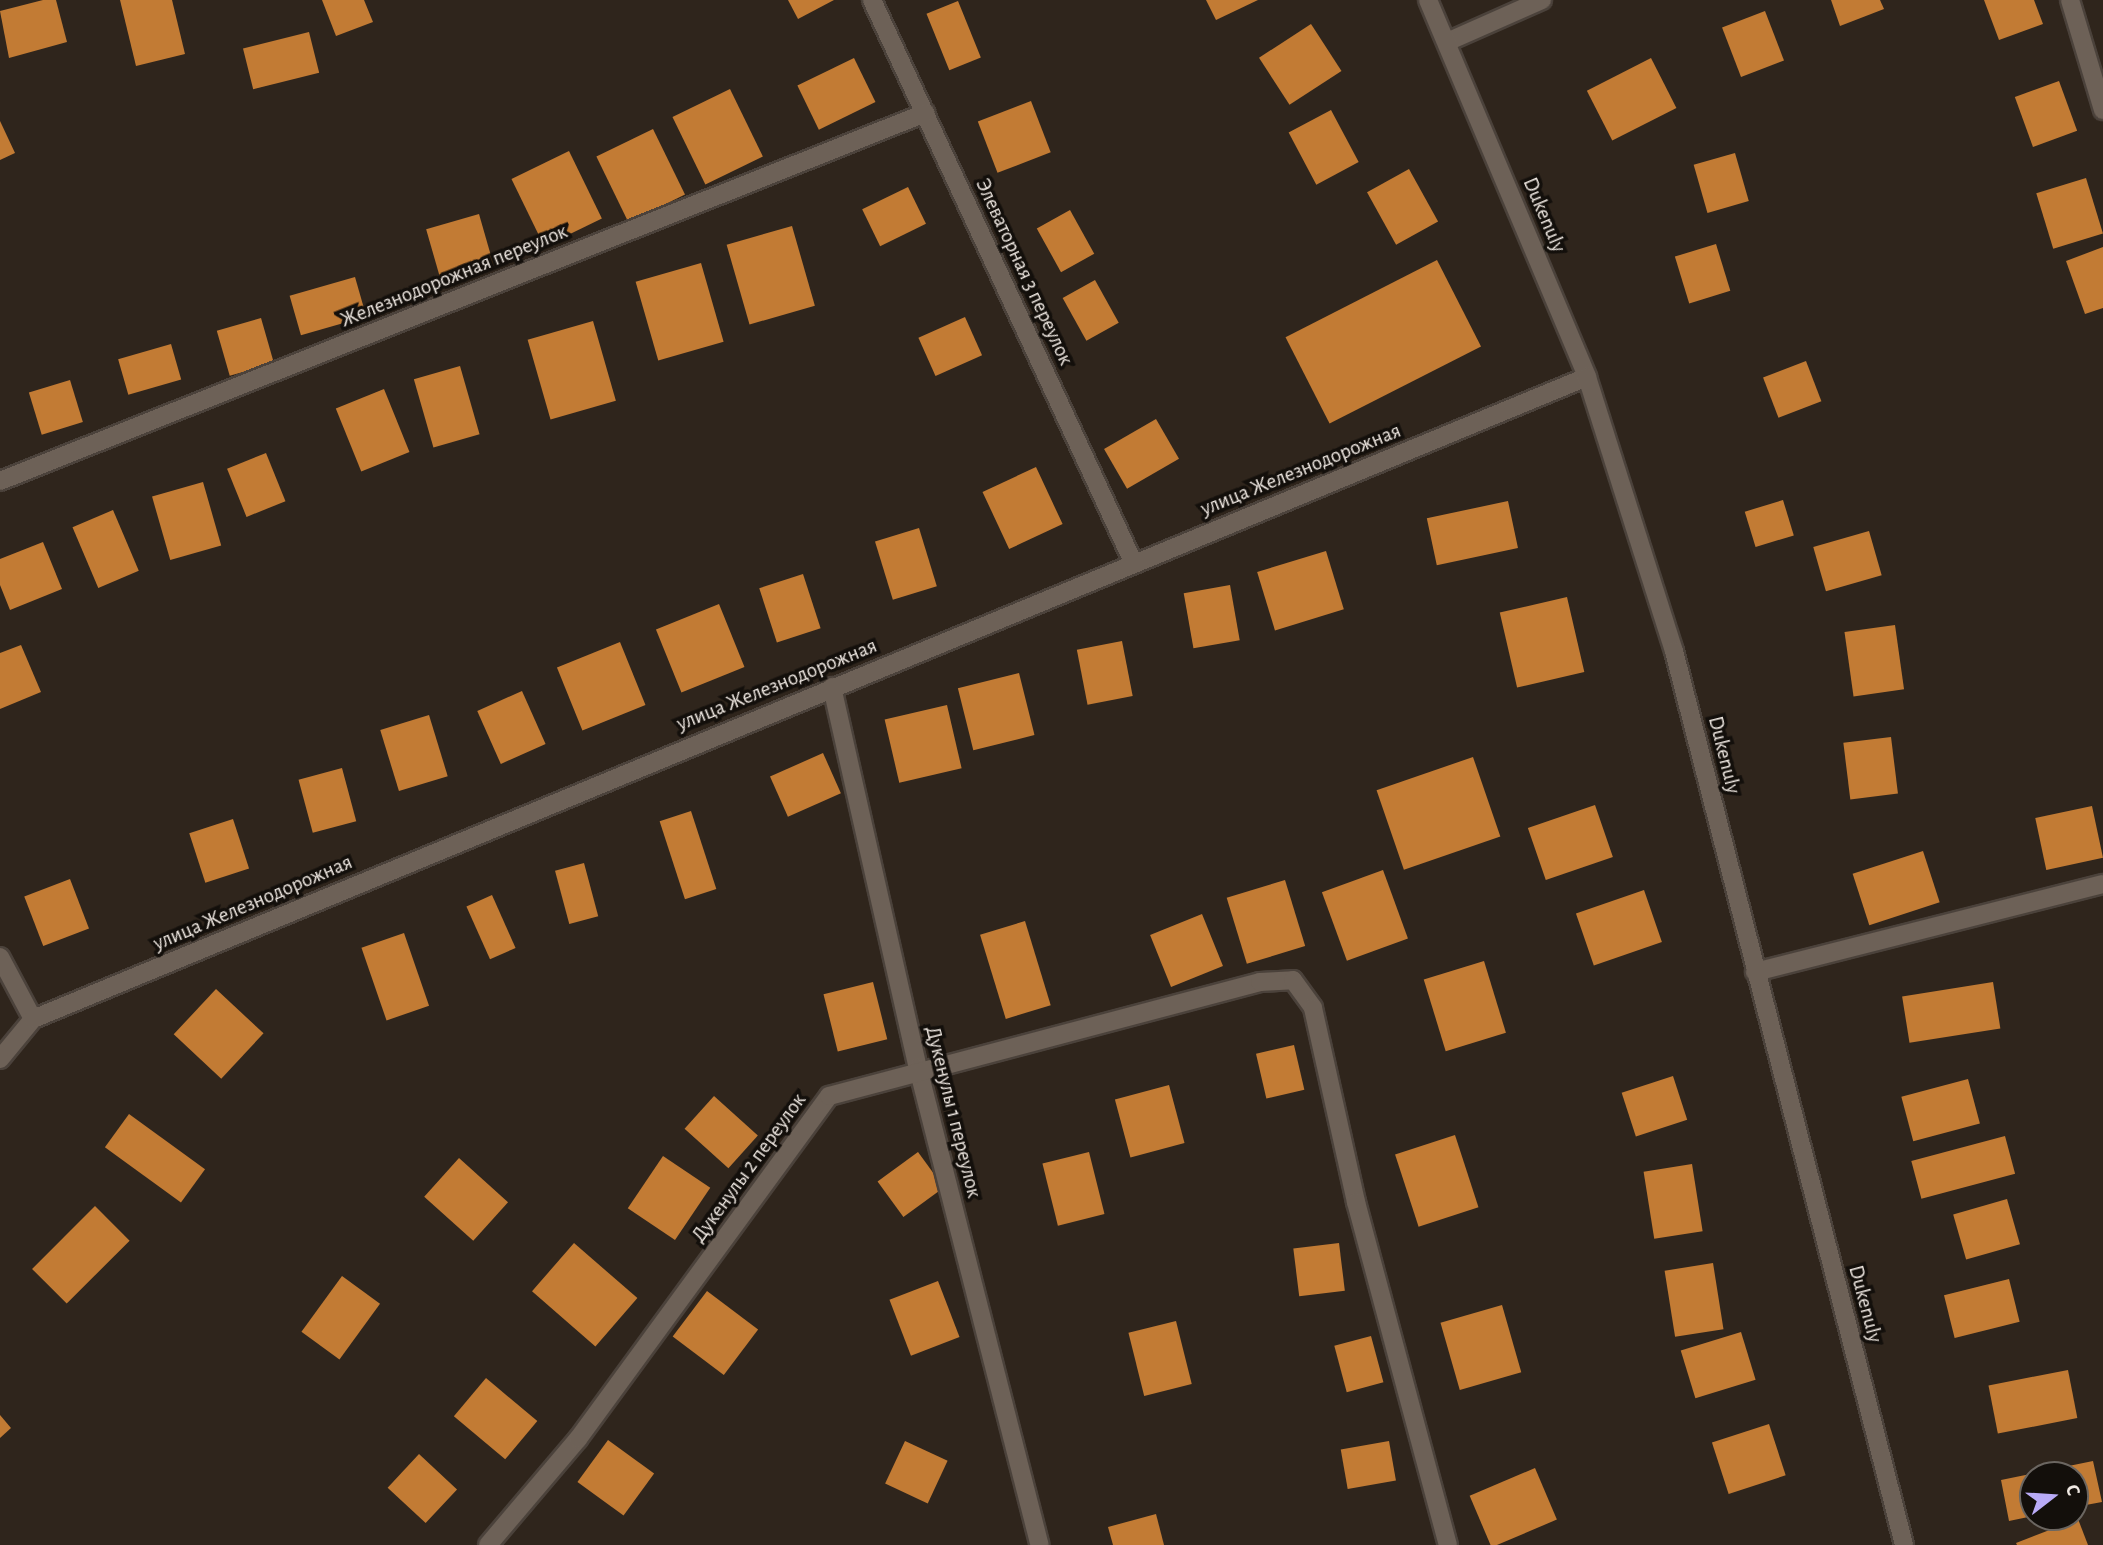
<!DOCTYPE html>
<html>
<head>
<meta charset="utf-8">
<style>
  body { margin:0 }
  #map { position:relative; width:2103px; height:1545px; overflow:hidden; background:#2f251c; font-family:"Alegreya Sans",sans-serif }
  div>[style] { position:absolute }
  .building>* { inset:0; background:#c27b34; transform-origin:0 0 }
  .roads { filter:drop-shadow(2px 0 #4b423b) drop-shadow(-2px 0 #4b423b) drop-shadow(0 2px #4b423b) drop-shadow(0 -2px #4b423b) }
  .minor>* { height:18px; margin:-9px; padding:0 9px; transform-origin:9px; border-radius:9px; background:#6d6157 }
  .tertiary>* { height:18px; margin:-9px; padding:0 9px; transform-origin:9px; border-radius:9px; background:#6d6157 }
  span { translate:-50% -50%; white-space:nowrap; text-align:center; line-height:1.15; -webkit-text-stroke:7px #130f0b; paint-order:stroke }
  .street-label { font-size:21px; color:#efe8e2 }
  .north { position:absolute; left:2019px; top:1461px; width:70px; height:70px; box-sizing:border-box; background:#130f0b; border:2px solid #6b6661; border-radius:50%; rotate:73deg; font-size:19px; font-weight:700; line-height:28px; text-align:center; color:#efe8e2 }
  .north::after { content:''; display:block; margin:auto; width:24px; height:32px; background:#b9abf7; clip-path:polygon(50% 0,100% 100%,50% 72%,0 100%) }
</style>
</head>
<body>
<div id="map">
  <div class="building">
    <i style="clip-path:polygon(43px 0,56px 0,67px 42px,9px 58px,0 11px)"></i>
    <i style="clip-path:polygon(120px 0,172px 0,185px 54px,136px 66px)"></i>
    <i style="clip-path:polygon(322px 0,364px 0,373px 22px,336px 36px)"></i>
    <i style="clip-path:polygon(788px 0,834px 0,798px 19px)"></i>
    <i style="clip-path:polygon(1206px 0,1258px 0,1216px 20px)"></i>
    <i style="clip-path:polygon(1831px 0,1880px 0,1884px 9px,1840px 26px)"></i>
    <i style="clip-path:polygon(1984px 0,2034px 0,2043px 24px,1999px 40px)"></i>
    <i style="left:958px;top:1px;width:61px;height:34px;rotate:68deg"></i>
    <i style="left:1765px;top:11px;width:53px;height:46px;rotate:69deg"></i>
    <i style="left:1311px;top:24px;width:56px;height:62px;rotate:57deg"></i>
    <i style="left:309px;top:32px;width:42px;height:68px;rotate:76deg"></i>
    <i style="left:854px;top:58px;width:49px;height:63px;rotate:64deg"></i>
    <i style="left:1651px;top:58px;width:56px;height:72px;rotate:63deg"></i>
    <i style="left:2059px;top:81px;width:53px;height:47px;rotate:70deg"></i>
    <i style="left:730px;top:89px;width:75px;height:64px;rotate:64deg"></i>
    <i style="left:1031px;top:101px;width:55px;height:57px;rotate:69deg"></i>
    <i style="left:1331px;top:110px;width:59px;height:48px;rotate:62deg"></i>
    <i style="clip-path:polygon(0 121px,15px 153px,0 160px)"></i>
    <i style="left:653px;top:129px;width:73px;height:63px;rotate:64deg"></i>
    <i style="left:569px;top:151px;width:75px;height:64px;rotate:64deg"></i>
    <i style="left:1735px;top:153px;width:50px;height:43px;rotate:74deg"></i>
    <i style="left:1409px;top:169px;width:60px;height:48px;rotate:61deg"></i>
    <i style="left:2086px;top:178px;width:58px;height:52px;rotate:73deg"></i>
    <i style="left:908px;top:187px;width:41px;height:51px;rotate:64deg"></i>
    <i style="left:1070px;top:210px;width:50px;height:38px;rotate:61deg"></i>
    <i style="left:479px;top:214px;width:54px;height:55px;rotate:74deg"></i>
    <i style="left:792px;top:226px;width:83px;height:68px;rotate:74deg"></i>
    <i style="left:1716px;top:244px;width:49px;height:43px;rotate:73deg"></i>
    <i style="clip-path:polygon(2103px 247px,2103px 308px,2085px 314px,2066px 261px)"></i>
    <i style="left:1437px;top:260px;width:97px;height:170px;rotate:63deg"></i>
    <i style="left:701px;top:263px;width:82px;height:68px;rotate:74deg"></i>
    <i style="left:355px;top:277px;width:41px;height:68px;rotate:74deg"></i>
    <i style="left:1095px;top:280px;width:49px;height:37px;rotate:61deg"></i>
    <i style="left:965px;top:317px;width:42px;height:51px;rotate:66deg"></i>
    <i style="left:261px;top:318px;width:47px;height:46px;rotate:74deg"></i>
    <i style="left:593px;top:321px;width:83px;height:68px;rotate:74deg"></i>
    <i style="left:171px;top:344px;width:37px;height:55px;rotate:74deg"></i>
    <i style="left:1806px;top:361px;width:43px;height:46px;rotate:69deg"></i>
    <i style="left:460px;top:366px;width:71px;height:48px;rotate:74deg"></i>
    <i style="left:70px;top:380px;width:44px;height:43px;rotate:73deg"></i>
    <i style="left:384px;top:389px;width:68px;height:52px;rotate:68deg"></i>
    <i style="left:1156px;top:419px;width:46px;height:60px;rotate:60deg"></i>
    <i style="left:266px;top:453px;width:52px;height:42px;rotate:68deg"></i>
    <i style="left:1036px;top:467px;width:63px;height:59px;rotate:65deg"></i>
    <i style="left:203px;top:482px;width:66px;height:53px;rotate:74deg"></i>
    <i style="left:1783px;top:500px;width:37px;height:40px;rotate:73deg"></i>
    <i style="left:1508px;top:501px;width:48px;height:83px;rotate:78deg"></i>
    <i style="left:113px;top:510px;width:66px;height:44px;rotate:67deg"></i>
    <i style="left:919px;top:528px;width:61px;height:46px;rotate:73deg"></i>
    <i style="left:1869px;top:531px;width:46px;height:58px;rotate:74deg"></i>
    <i style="clip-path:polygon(43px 542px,62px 589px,10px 610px,0 585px,0 559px)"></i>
    <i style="left:1326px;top:551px;width:61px;height:72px;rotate:73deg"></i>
    <i style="left:803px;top:574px;width:57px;height:46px;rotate:72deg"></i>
    <i style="left:1230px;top:585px;width:56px;height:47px;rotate:80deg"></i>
    <i style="left:1567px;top:597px;width:77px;height:69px;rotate:77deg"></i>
    <i style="left:719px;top:604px;width:68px;height:68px;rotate:68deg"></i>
    <i style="left:1895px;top:625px;width:65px;height:51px;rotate:82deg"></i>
    <i style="left:1122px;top:641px;width:56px;height:46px;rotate:79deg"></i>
    <i style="left:620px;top:642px;width:68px;height:68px;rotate:68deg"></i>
    <i style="clip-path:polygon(21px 645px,41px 692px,0 709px,0 653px)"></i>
    <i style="left:1019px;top:673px;width:64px;height:63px;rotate:76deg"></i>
    <i style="left:522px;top:691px;width:58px;height:49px;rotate:66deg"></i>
    <i style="left:947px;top:705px;width:65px;height:64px;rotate:77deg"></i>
    <i style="left:429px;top:715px;width:64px;height:51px;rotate:73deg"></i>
    <i style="left:1891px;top:737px;width:57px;height:48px;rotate:83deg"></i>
    <i style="left:823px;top:753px;width:44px;height:58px;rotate:66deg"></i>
    <i style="left:1473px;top:757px;width:84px;height:102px;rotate:71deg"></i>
    <i style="left:342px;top:768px;width:55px;height:45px;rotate:75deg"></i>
    <i style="left:1595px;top:805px;width:55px;height:71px;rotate:71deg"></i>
    <i style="left:2092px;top:806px;width:53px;height:58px;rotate:78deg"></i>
    <i style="left:691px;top:811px;width:82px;height:33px;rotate:72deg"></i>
    <i style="left:233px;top:819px;width:52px;height:46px;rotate:72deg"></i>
    <i style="left:1923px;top:851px;width:54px;height:74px;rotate:72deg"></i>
    <i style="left:584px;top:863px;width:55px;height:30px;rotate:75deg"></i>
    <i style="left:1383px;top:870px;width:73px;height:65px;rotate:70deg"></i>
    <i style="left:70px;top:879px;width:53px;height:49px;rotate:69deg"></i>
    <i style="left:1285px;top:880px;width:69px;height:61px;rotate:73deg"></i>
    <i style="left:1644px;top:890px;width:55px;height:72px;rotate:71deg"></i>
    <i style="left:492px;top:895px;width:58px;height:28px;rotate:66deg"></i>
    <i style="left:1202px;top:914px;width:56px;height:56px;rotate:68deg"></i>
    <i style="left:1025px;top:921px;width:88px;height:47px;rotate:73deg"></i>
    <i style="left:404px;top:933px;width:77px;height:45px;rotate:71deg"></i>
    <i style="left:1484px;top:961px;width:75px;height:63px;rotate:73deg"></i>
    <i style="left:873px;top:982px;width:59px;height:51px;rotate:76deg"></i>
    <i style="left:1993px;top:982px;width:47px;height:92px;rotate:81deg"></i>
    <i style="left:216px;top:989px;width:65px;height:62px;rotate:43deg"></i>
    <i style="left:1294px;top:1045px;width:46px;height:39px;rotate:77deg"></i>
    <i style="left:1673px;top:1076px;width:46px;height:54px;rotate:72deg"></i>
    <i style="left:1968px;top:1079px;width:46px;height:69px;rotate:75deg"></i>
    <i style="left:1169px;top:1085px;width:60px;height:56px;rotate:75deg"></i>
    <i style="left:714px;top:1096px;width:59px;height:44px;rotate:42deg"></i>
    <i style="left:129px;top:1114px;width:94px;height:41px;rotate:36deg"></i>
    <i style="left:1455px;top:1135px;width:76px;height:63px;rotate:72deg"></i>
    <i style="left:2005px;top:1136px;width:39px;height:97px;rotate:75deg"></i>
    <i style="left:918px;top:1152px;width:44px;height:50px;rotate:54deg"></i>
    <i style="left:1089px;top:1152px;width:64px;height:48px;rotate:76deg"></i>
    <i style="left:663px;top:1156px;width:57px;height:63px;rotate:34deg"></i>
    <i style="left:459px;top:1158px;width:66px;height:52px;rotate:42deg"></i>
    <i style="left:1692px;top:1164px;width:68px;height:49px;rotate:81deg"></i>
    <i style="left:2007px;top:1199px;width:47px;height:56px;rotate:74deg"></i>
    <i style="left:95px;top:1206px;width:49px;height:89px;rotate:45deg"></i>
    <i style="left:574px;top:1243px;width:84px;height:64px;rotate:41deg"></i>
    <i style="left:1339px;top:1243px;width:48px;height:46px;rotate:83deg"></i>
    <i style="left:1713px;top:1263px;width:67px;height:49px;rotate:81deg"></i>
    <i style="left:342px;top:1276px;width:47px;height:69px;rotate:36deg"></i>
    <i style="left:2009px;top:1279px;width:44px;height:67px;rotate:76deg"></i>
    <i style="left:938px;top:1281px;width:60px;height:52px;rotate:69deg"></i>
    <i style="left:707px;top:1291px;width:64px;height:57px;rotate:37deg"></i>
    <i style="left:1502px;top:1305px;width:70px;height:64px;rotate:74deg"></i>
    <i style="left:1176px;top:1321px;width:65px;height:49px;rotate:76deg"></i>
    <i style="left:1741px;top:1332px;width:50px;height:63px;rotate:73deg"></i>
    <i style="left:1371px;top:1336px;width:48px;height:38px;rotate:75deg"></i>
    <i style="left:2068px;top:1370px;width:49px;height:81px;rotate:79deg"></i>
    <i style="left:486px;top:1378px;width:67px;height:50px;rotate:40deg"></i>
    <i style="clip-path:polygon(0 1415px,11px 1428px,0 1438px)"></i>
    <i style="left:1769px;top:1424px;width:54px;height:60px;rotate:72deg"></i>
    <i style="left:608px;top:1440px;width:57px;height:52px;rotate:36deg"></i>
    <i style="left:905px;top:1441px;width:47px;height:47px;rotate:25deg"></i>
    <i style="left:1389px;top:1441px;width:40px;height:49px;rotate:80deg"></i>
    <i style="left:419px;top:1454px;width:52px;height:46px;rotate:43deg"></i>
    <i style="clip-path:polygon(2093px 1461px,2102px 1502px,2075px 1507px,2075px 1475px,2033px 1475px,2033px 1516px,2009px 1521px,2001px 1480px)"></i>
    <i style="left:1535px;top:1468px;width:56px;height:71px;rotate:67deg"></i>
    <i style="clip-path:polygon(1156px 1514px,1164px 1545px,1113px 1545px,1108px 1527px)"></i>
    <i style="clip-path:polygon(2078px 1519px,2088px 1545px,2017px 1545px,2016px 1543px)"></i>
  </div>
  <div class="roads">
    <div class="minor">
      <i style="left:872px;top:0;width:622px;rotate:65.08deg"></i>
      <i style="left:2070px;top:0;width:115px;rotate:73.3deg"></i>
      <i style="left:1447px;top:42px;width:104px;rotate:-23.9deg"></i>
      <i style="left:0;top:481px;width:996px;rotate:-21.69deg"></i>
      <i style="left:832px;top:687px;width:391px;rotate:77.3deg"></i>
      <i style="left:918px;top:1068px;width:492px;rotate:75.7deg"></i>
      <i style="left:0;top:957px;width:70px;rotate:62deg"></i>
      <i style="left:1755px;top:972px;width:359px;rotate:-14.2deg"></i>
      <i style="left:0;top:1059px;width:52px;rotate:-50.5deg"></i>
      <i style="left:33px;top:1019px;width:1681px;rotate:-22.45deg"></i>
      <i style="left:488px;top:1545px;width:139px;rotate:-49.7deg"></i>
      <i style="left:578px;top:1439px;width:425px;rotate:-53.8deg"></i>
      <i style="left:829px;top:1096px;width:446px;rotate:-14.8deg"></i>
      <i style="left:1260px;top:982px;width:33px;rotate:-3deg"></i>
      <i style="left:1293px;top:980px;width:34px;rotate:54deg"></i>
      <i style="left:1313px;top:1008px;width:199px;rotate:77.5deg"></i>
      <i style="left:1356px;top:1202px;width:355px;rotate:75deg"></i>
    </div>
    <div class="tertiary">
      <i style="left:1428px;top:0;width:409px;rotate:67.1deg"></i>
      <i style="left:1587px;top:377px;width:287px;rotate:72.4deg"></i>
      <i style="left:1674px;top:651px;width:923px;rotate:75.57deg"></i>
    </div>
  </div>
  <div class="street-label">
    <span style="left:1544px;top:215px;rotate:67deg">Dukenuly</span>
    <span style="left:1024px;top:272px;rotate:65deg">Элеваторная 3 переулок</span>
    <span style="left:454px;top:276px;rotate:-22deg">Железнодорожная переулок</span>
    <span style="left:1301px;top:470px;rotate:-22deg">улица Железнодорожная</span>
    <span style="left:777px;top:685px;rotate:-22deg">улица Железнодорожная</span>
    <span style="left:1724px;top:755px;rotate:76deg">Dukenuly</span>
    <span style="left:253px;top:903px;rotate:-23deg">улица Железнодорожная</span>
    <span style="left:953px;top:1112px;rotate:76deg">Дукенулы 1 переулок</span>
    <span style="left:749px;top:1168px;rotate:-54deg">Дукенулы 2 переулок</span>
    <span style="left:1865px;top:1304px;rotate:75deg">Dukenuly</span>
  </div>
  <div class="north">С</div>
</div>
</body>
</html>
